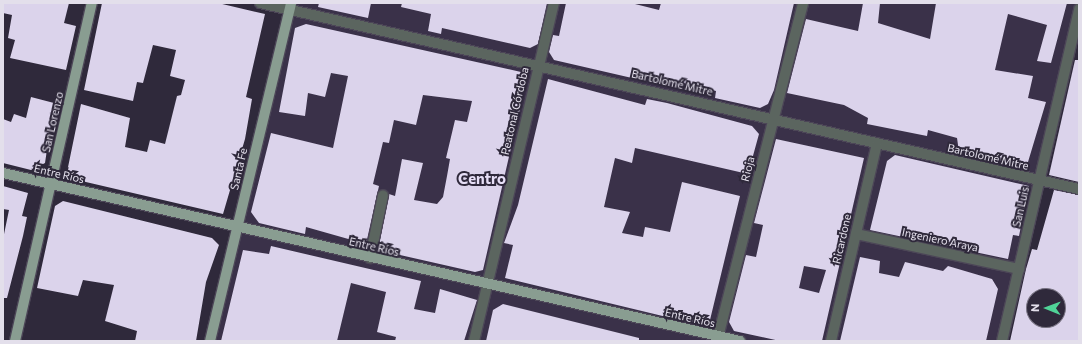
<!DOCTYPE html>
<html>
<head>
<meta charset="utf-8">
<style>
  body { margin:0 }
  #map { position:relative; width:1082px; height:344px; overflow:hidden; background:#2f293b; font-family:Commissioner,sans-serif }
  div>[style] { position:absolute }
  .built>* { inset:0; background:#3a3149 }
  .building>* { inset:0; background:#dbd3eb }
  .roads { filter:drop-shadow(1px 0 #4c4657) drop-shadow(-1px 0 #4c4657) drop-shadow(0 1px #4c4657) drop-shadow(0 -1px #4c4657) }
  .minor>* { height:10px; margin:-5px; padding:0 5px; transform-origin:5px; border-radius:5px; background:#5b655f }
  .major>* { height:10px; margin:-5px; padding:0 5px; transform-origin:5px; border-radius:5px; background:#899d91 }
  span { translate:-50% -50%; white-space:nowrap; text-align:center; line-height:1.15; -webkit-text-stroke:4px #2f293b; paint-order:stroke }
  .street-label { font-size:11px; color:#e3dfeb }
  .district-label { font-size:15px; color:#e7dff7; font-weight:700 }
  .frame { position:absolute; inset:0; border:4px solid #e3dfeb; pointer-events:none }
  .north { position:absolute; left:1026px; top:288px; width:40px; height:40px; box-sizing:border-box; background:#2f293b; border:1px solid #777281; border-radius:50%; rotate:271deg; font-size:11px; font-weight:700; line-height:16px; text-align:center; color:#e3dfeb }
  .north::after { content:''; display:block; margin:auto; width:14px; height:18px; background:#50d398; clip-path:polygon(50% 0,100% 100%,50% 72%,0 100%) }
</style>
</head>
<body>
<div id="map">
  <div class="built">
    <i style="clip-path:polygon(291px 3px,1079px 3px,1079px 9px,1002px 341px,210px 341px)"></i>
  </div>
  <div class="building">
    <i style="clip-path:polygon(3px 3px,69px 3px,64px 23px,76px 26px,66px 70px,10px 58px,15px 40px,8px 38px,12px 15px,3px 13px)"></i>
    <i style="clip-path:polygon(102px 3px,218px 3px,265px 14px,246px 97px,252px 99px,245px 139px,223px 214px,73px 179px,67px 172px,81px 104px,130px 118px,125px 147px,147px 152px,150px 140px,165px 144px,177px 96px,181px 95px,185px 80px,170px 76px,176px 50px,153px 45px,143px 83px,137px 82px,133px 101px,84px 90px)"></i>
    <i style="clip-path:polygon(319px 3px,371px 3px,368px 18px,318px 7px)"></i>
    <i style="clip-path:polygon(402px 3px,547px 3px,538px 44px,530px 48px,442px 28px,441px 34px,428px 31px,431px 14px,401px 7px)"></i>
    <i style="clip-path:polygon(566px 3px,631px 3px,659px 10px,661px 3px,794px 3px,774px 90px,768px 104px,760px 108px,715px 98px,716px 91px,634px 71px,632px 78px,554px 60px,549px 52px,553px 35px,559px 36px)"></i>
    <i style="clip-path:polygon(863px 3px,880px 3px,878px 23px,930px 39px,936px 3px,1067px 3px,1051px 63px,1037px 61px,1047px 25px,1008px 14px,995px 70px,1033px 76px,1028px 98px,1046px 102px,1028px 162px,1019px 165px,959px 152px,957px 138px,928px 130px,927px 136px,867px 124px,868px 118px,844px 105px,787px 93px,806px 19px,858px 31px)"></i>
    <i style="clip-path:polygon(306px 24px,521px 72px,519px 100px,522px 100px,483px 270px,475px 272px,378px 250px,389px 194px,395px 196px,402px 159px,423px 163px,414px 200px,437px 204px,443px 197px,447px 176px,450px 159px,446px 158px,455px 120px,467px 122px,472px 101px,423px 95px,416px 125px,394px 120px,389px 143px,383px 142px,373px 184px,379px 186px,366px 244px,306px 227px,305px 234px,259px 223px,251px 212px,271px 133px,333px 148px,348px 76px,331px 73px,325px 97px,308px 93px,305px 116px,279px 112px,295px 28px)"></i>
    <i style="clip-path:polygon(1075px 60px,1079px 60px,1079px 182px,1049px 175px)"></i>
    <i style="clip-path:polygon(548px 79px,645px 105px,647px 99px,667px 103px,752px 126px,759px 134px,748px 174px,635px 148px,632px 163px,615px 158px,604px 207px,630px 212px,622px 233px,643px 237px,645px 227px,670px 232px,682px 182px,740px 196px,710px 320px,700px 325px,505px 278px,513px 245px,504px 243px,518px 205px)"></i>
    <i style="clip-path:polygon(31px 97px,54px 103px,45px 163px,31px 170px,3px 163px,3px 119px,11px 122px,14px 114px,26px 118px)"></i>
    <i style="clip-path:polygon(evenodd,776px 139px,864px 158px,822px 341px,780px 341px,734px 331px,729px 322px,746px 255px,756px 257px,763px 225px,754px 223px,776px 139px,804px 266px,826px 270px,819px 293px,799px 288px,804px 266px)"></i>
    <i style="clip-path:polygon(895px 155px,1029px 186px,1019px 236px,1013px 235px,1008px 259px,870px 230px,887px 161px)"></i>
    <i style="clip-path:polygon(3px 186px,28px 193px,22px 216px,27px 217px,23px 236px,7px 298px,3px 298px,3px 239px,9px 210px,3px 209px)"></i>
    <i style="clip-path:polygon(evenodd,1054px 190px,1079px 195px,1079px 341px,1010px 341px,1026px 269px,1032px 249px,1037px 250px,1054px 190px,1034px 296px,1058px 296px,1058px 320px,1034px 320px,1034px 296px)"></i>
    <i style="clip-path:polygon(63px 201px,212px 238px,219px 245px,206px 282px,196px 341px,135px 341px,137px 331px,105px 321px,114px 285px,83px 280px,78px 296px,37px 288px,55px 206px)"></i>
    <i style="clip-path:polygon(271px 246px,421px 281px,414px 309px,435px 313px,440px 289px,477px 300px,464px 341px,395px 341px,396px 337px,377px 332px,386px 292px,351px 283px,337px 341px,221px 341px,243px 250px,269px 254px)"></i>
    <i style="clip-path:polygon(860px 257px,880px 261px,879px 273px,899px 277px,905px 262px,943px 271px,948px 266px,992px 279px,998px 289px,986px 341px,840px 341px)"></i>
    <i style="clip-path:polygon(503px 304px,639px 338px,639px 341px,486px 341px,493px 310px)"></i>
  </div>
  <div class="roads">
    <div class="minor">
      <i style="left:260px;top:3px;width:840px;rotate:12.8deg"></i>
      <i style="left:856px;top:234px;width:167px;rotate:12.1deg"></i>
      <i style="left:370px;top:258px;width:64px;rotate:-78.3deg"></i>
      <i style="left:474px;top:341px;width:347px;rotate:-76.7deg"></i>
      <i style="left:717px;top:341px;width:349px;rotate:-75.7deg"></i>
      <i style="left:831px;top:341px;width:203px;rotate:-76.9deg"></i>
      <i style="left:1002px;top:341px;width:341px;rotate:-76.9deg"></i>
    </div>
    <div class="major">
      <i style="left:3px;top:173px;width:756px;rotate:12.84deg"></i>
      <i style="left:15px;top:341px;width:347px;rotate:-77.2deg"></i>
      <i style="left:210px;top:341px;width:348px;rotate:-76.5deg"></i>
    </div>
  </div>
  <div class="street-label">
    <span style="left:672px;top:83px;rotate:13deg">Bartolomé Mitre</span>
    <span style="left:515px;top:111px;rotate:-77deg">Peatonal Córdoba</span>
    <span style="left:53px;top:122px;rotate:-77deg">San Lorenzo</span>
    <span style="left:988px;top:157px;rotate:13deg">Bartolomé Mitre</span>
    <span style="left:239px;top:169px;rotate:-77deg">Santa Fe</span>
    <span style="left:748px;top:169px;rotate:-76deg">Rioja</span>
    <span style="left:59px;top:174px;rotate:13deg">Entre Ríos</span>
    <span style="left:1021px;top:207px;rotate:-77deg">San Luis</span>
    <span style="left:842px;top:239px;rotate:-77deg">Ricardone</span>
    <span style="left:940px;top:240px;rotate:12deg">Ingeniero Araya</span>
    <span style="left:374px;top:247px;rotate:13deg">Entre Ríos</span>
    <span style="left:690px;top:318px;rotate:13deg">Entre Ríos</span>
  </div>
  <div class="district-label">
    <span style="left:482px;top:179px">Centro</span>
  </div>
  <div class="frame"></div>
  <div class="north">N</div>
</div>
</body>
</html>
